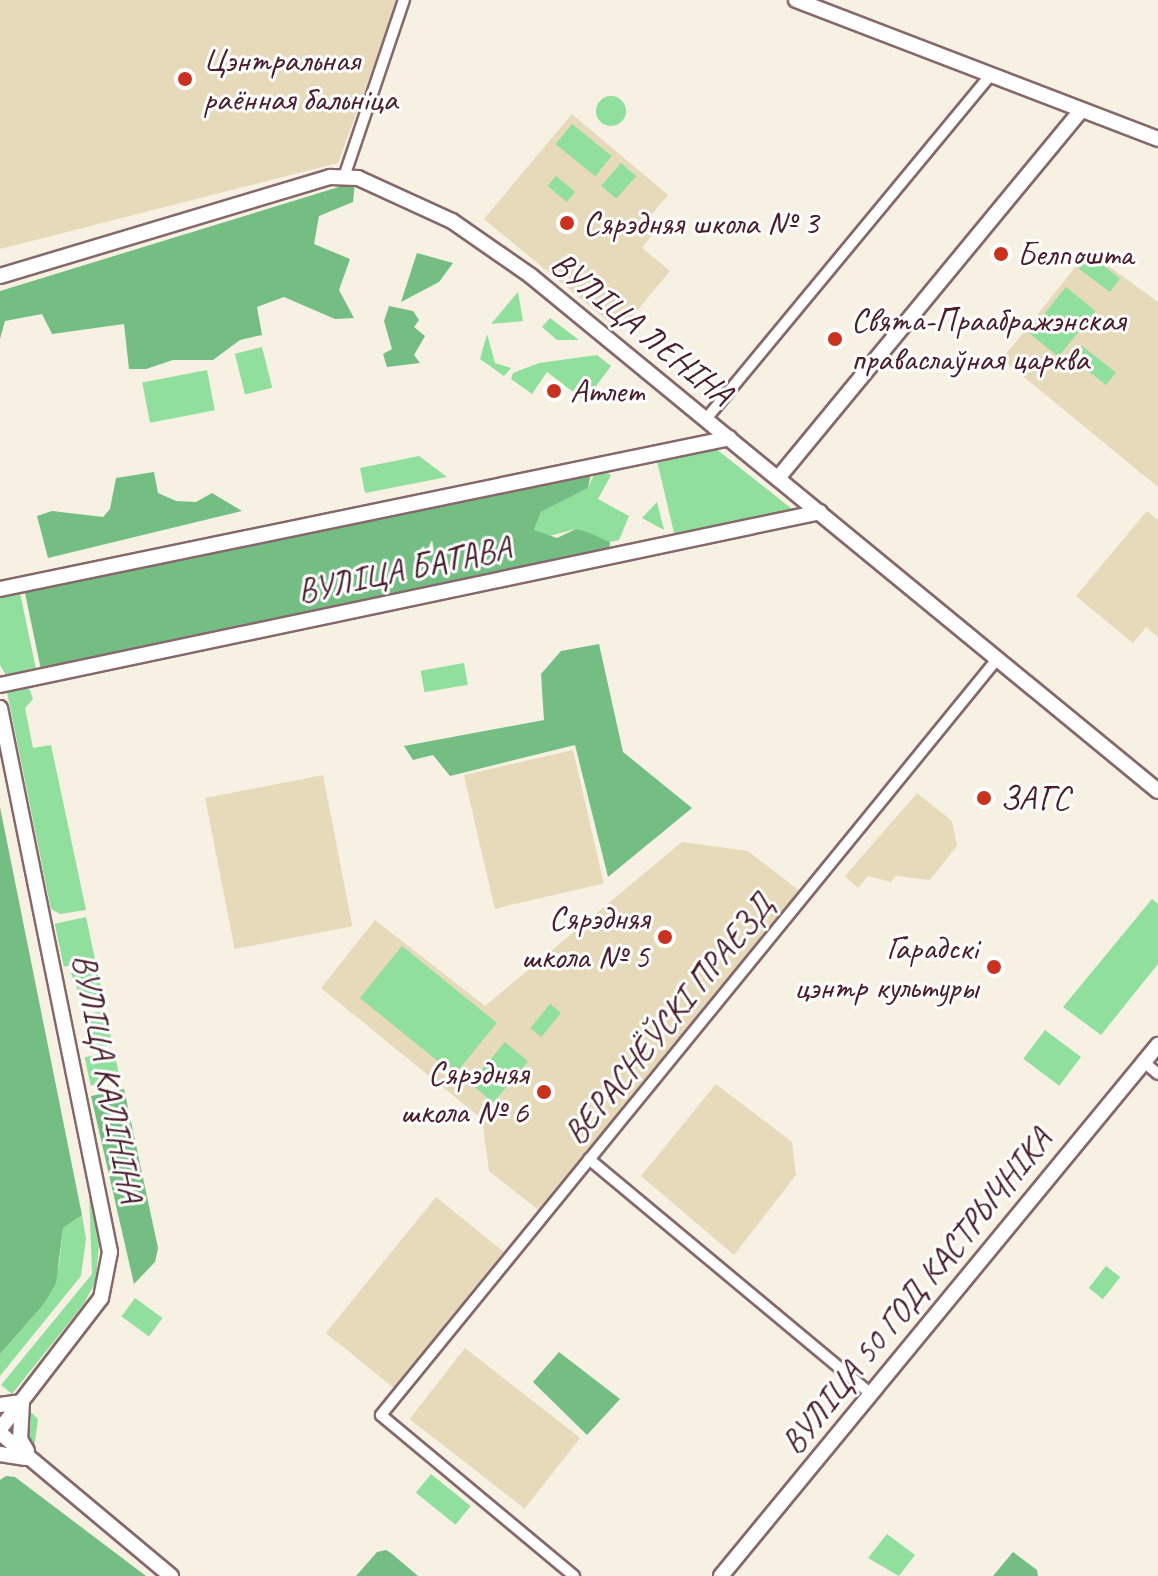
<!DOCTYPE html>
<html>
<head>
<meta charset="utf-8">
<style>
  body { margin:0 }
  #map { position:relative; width:1158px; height:1576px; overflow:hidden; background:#f6f1e2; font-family:Caveat,sans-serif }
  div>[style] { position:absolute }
  .built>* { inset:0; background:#e6daba; transform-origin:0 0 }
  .green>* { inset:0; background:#90df9d; transform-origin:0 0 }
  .round { border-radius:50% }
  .forest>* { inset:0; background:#74be84 }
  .roads { filter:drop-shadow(2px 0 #86686b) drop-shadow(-2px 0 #86686b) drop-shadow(0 2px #86686b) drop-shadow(0 -2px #86686b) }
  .street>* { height:10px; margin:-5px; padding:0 5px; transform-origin:5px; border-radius:5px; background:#fff }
  .secondary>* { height:14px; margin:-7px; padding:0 7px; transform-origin:7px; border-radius:7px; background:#fff }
  .dots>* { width:22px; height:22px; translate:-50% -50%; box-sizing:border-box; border:4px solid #fff; border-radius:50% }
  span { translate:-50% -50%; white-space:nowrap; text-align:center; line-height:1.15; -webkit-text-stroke:6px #fff; paint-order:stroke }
  .poi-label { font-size:34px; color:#4a1f2b }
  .left { translate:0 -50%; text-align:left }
  .right { translate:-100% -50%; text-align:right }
  .street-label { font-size:34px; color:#4a1f2b }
</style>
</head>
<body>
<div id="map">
  <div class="built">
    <i style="clip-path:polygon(0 0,398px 0,338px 163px,0 249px)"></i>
    <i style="clip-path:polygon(572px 114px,668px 195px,642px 226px,652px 235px,642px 248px,670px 271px,620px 331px,484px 219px)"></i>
    <i style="clip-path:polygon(1088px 251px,1158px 302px,1158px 487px,1002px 359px)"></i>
    <i style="clip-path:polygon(1147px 511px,1158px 520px,1158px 637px,1146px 627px,1133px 643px,1076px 596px)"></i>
    <i style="left:573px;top:750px;width:137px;height:112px;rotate:77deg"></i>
    <i style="left:323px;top:775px;width:154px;height:120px;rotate:79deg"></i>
    <i style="clip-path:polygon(917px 793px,952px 821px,957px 846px,930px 880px,896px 876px,891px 882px,868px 876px,858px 888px,845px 876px)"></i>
    <i style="clip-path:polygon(682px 842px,748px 851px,801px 892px,541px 1212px,489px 1171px,482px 1119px,321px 988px,375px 920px,485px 1006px)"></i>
    <i style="clip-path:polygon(716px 1084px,792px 1142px,796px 1175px,734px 1255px,641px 1176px)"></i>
    <i style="left:436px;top:1197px;width:87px;height:175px;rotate:39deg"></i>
    <i style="left:465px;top:1348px;width:146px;height:90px;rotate:38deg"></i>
  </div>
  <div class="green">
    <i class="round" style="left:596px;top:96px;width:30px;height:30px"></i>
    <i style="left:572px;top:124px;width:51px;height:26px;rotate:39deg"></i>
    <i style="left:621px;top:163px;width:20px;height:30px;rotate:41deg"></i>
    <i style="left:556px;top:176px;width:25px;height:13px;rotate:40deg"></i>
    <i style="left:1089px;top:255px;width:39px;height:17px;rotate:37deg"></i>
    <i style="left:1066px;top:287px;width:38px;height:59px;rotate:39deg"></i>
    <i style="clip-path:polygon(518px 292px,523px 321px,491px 324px)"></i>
    <i style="clip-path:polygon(550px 318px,579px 340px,557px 340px,542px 327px)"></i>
    <i style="clip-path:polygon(487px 334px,495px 363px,511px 368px,504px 376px,480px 359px)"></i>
    <i style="left:1082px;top:346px;width:43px;height:16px;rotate:38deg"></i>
    <i style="left:262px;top:347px;width:42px;height:28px;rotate:76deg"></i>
    <i style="clip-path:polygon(597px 355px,611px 366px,585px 401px,547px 372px,532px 394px,511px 379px,513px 373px,539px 363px)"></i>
    <i style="left:207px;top:370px;width:41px;height:66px;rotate:79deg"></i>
    <i style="clip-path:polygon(715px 448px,792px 509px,793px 510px,675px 537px,657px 461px)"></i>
    <i style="clip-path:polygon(419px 456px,447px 477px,365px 493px,360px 468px)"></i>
    <i style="clip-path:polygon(597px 468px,611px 475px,598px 499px,629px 516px,619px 540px,610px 542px,576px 529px,545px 537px,534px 530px,541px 512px,588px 488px)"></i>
    <i style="clip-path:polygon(657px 502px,664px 530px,642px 518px)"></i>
    <i style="clip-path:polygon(20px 593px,36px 669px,7px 677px,0 665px,0 594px)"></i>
    <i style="left:464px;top:663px;width:22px;height:44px;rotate:80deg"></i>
    <i style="clip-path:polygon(22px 687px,30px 690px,33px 699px,25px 708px,33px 748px,51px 745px,86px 910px,60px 914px,51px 909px,7px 692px)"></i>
    <i style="clip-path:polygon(1152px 899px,1158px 904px,1158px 964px,1101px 1035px,1063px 1007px)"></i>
    <i style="left:86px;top:917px;width:44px;height:32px;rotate:78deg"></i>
    <i style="left:402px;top:946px;width:122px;height:67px;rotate:39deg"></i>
    <i style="clip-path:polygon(96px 968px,105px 1002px,85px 1008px,71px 973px)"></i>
    <i style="left:550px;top:1004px;width:14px;height:31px;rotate:39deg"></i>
    <i style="left:107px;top:1011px;width:34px;height:21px;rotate:82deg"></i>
    <i style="left:1045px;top:1030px;width:45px;height:36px;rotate:37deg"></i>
    <i style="left:505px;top:1042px;width:30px;height:54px;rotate:40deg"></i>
    <i style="left:114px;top:1051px;width:29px;height:30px;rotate:78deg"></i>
    <i style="clip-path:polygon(89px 1191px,99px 1244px,96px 1281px,83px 1305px,12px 1394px,1px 1385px,92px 1274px)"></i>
    <i style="clip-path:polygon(82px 1215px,86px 1239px,81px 1276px,0 1376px,0 1354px,44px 1304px,59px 1265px,63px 1228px)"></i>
    <i style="left:1106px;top:1266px;width:18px;height:28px;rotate:38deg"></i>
    <i style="left:135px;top:1298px;width:34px;height:23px;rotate:36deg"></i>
    <i style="clip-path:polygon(32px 1413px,38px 1419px,34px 1450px,26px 1442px,27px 1414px)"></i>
    <i style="left:431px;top:1474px;width:51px;height:24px;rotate:39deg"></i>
    <i style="clip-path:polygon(887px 1534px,915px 1555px,899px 1576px,868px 1558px)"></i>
  </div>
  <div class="forest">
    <i style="clip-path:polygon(355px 182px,353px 202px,319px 216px,314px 244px,350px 259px,339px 290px,354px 318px,335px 319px,284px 297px,257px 307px,262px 335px,240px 340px,213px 360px,173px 360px,146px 369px,129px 369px,124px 324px,52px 334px,42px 314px,5px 321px,0 339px,0 291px)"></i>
    <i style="clip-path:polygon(417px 253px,453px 263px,439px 282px,401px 302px)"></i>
    <i style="clip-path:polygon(389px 306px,413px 311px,419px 320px,414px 327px,425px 336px,414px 355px,420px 363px,387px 367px,383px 354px,392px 349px,384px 321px)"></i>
    <i style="clip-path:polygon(154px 472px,158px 493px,176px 501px,196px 502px,212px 493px,242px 511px,48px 558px,37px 516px,52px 511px,103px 517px,110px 509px,116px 478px)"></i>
    <i style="clip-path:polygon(591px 473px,588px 488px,541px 512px,534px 530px,557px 538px,576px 529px,587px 532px,610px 542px,609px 552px,41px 670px,24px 588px)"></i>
    <i style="clip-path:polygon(599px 644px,623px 752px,692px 808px,608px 877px,575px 745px,450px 776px,433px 755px,413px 760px,404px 746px,544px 720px,541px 674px,561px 651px)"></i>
    <i style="clip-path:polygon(0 807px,82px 1215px,63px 1228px,56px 1283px,44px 1304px,0 1354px)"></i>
    <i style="clip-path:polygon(124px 1089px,158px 1248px,155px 1262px,134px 1284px,91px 1096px)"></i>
    <i style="clip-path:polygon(559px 1352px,620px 1399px,587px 1435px,533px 1382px)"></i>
    <i style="clip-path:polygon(6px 1476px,15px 1477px,146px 1576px,0 1576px,0 1480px)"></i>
    <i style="clip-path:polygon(386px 1550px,391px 1553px,418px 1576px,356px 1576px,377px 1552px)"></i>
    <i style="clip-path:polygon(1013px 1552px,1037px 1570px,1038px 1576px,993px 1576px)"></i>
  </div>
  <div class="roads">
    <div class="street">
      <i style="left:345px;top:174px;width:184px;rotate:-71.3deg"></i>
      <i style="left:706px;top:419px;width:445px;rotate:-50.4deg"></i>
      <i style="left:1144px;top:1062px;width:18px;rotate:41deg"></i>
      <i style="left:589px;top:1159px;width:367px;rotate:39.8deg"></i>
      <i style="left:574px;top:1576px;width:251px;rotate:-140.2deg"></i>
      <i style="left:381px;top:1415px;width:977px;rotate:-50.82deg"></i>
    </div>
    <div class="secondary">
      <i style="left:796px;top:0;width:388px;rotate:21deg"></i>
      <i style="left:0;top:276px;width:345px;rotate:-16.7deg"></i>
      <i style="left:330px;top:177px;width:28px;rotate:2deg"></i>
      <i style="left:358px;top:178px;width:103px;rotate:24.6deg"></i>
      <i style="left:452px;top:221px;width:96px;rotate:34.8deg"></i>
      <i style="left:531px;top:276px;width:811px;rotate:39.4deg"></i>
      <i style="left:778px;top:478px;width:476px;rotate:-50.5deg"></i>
      <i style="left:0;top:589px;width:745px;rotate:-11.69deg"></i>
      <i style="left:0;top:685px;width:838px;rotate:-11.91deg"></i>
      <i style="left:0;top:708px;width:555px;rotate:78.57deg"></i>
      <i style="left:110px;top:1252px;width:47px;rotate:101.1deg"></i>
      <i style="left:101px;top:1298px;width:165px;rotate:127.6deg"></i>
      <i style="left:0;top:1405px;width:22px;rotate:-8deg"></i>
      <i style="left:22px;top:1402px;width:37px;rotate:93deg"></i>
      <i style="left:20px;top:1439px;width:14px;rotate:60deg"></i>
      <i style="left:0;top:1433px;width:223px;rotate:39.9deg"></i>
      <i style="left:0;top:1454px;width:26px;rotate:9deg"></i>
      <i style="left:721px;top:1576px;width:688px;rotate:-50.55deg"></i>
    </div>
  </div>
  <div class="dots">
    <i style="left:185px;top:79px;background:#c8321e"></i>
    <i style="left:567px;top:223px;background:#c8321e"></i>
    <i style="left:1001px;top:254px;background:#c8321e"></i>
    <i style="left:835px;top:339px;background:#c8321e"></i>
    <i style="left:554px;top:391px;background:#c8321e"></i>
    <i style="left:984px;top:798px;background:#c8321e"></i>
    <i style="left:665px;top:937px;background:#c8321e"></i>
    <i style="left:994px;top:967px;background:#c8321e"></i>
    <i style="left:544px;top:1092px;background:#c8321e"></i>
  </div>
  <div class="poi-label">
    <span class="left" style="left:203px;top:79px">Цэнтральная<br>раённая бальніца</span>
    <span class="left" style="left:583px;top:223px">Сярэдняя школа № 3</span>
    <span class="left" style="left:1017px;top:254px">Белпошта</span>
    <span class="left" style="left:851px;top:339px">Свята-Праабражэнская<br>праваслаўная царква</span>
    <span class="left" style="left:570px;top:391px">Атлет</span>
    <span class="left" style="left:1000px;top:798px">ЗАГС</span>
    <span class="right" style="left:649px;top:937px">Сярэдняя<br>школа № 5</span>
    <span class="right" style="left:978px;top:967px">Гарадскі<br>цэнтр культуры</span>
    <span class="right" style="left:528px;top:1092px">Сярэдняя<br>школа № 6</span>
  </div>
  <div class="street-label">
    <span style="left:642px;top:328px;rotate:39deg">ВУЛІЦА ЛЕНІНА</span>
    <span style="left:404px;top:569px;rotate:-12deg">ВУЛІЦА БАТАВА</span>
    <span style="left:668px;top:1019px;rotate:-51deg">ВЕРАСНЁЎСКІ ПРАЕЗД</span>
    <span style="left:108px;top:1078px;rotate:79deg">ВУЛІЦА КАЛІНІНА</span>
    <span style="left:916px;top:1291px;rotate:-51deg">ВУЛІЦА 50 ГОД КАСТРЫЧНІКА</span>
  </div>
</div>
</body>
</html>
